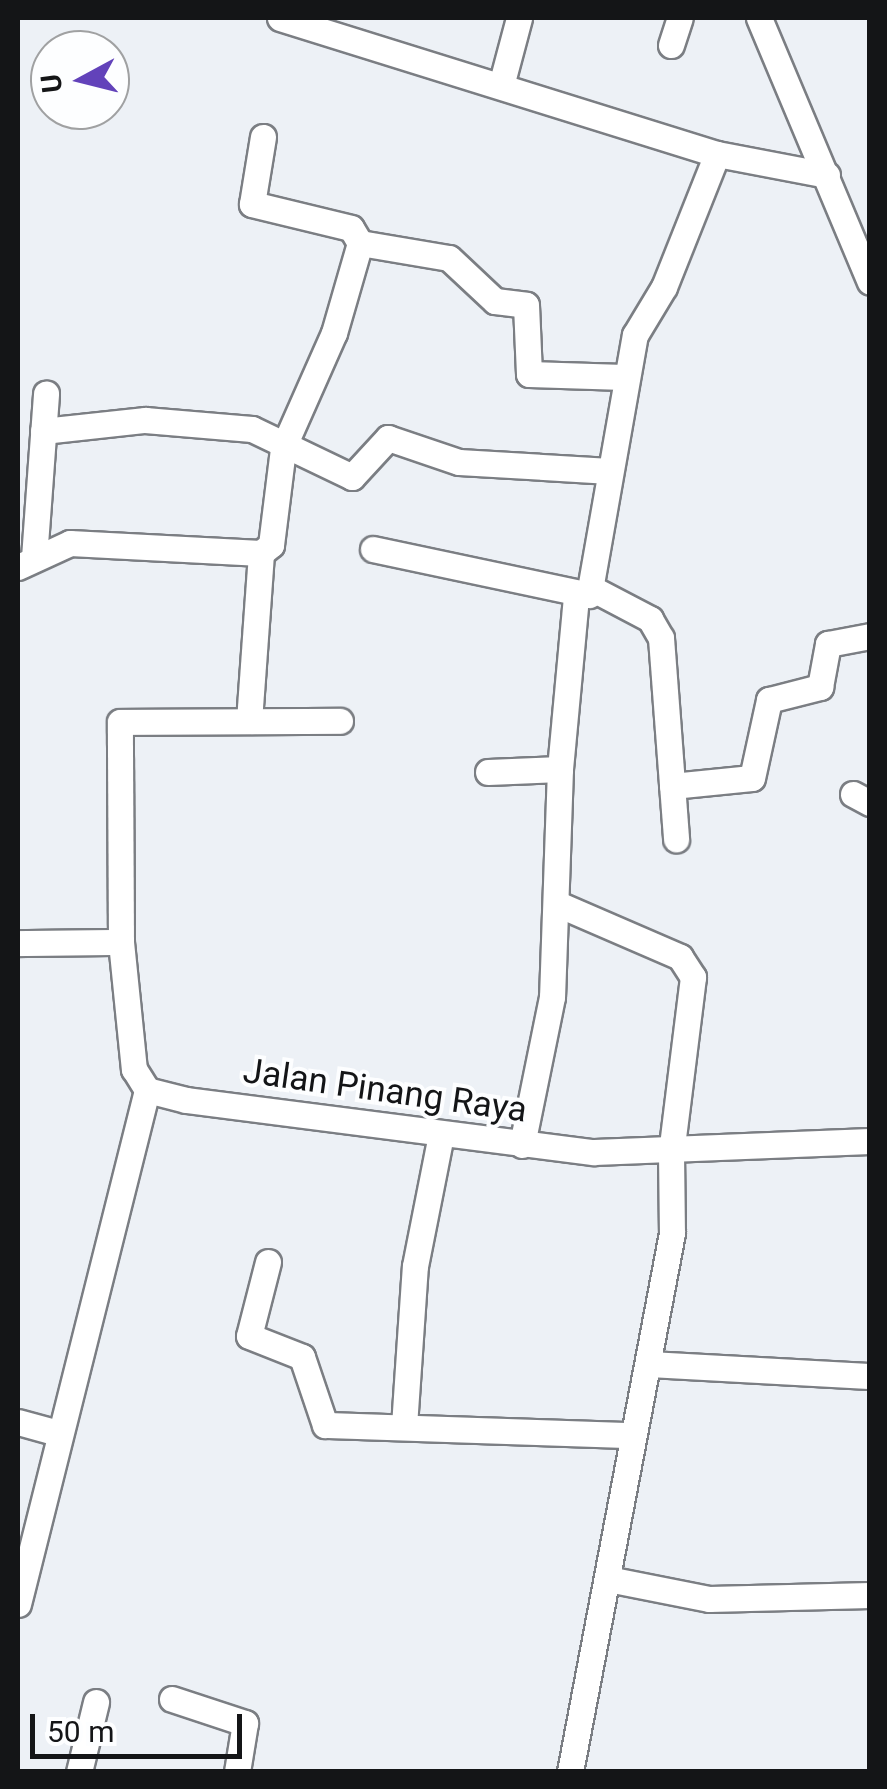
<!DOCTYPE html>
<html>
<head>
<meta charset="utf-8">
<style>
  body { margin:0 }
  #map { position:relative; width:887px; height:1789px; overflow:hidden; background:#edf1f6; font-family:Roboto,sans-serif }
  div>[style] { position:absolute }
  .roads { filter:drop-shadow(2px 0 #7b7e83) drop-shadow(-2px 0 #7b7e83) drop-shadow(0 2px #7b7e83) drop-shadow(0 -2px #7b7e83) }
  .street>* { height:25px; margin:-12.5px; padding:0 12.5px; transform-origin:12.5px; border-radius:12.5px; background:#fff }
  span { translate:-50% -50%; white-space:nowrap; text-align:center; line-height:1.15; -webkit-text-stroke:8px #fdfeff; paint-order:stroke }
  .street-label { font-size:35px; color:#141517 }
  .frame { position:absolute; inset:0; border:20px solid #141517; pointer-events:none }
  .north { position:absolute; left:30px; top:30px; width:100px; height:100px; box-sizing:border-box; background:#fdfeff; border:2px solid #a0a1a2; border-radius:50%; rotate:263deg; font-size:28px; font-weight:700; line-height:40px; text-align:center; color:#141517 }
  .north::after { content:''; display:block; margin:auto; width:35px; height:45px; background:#6242ba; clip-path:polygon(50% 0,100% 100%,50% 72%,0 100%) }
  .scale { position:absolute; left:30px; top:1714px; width:212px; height:45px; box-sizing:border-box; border:5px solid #141517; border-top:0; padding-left:12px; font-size:30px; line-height:35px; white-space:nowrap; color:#141517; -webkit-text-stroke:8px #fdfeff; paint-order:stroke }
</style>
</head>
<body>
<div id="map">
  <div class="roads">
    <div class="street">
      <i style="left:280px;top:18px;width:458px;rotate:17.3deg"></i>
      <i style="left:717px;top:154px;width:112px;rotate:10.8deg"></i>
      <i style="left:759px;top:18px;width:286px;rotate:67.2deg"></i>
      <i style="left:671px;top:45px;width:28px;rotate:-72deg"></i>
      <i style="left:502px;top:82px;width:66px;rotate:-75.1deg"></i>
      <i style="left:360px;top:243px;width:90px;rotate:9.6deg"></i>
      <i style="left:449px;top:258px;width:63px;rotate:43.1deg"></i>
      <i style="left:495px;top:301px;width:31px;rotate:7deg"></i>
      <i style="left:526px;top:305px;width:69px;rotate:87.5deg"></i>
      <i style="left:529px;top:374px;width:95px;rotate:1.8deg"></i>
      <i style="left:43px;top:431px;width:103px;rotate:-6.2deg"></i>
      <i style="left:145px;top:420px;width:107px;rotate:4.8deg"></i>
      <i style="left:252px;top:429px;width:111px;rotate:25.6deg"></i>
      <i style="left:352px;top:477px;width:53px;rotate:-47.3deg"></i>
      <i style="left:388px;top:438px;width:75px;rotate:18.7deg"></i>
      <i style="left:459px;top:462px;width:151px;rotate:3.4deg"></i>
      <i style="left:373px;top:549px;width:221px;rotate:12deg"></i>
      <i style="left:589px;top:595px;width:264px;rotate:-80deg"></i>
      <i style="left:635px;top:335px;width:56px;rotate:-58.9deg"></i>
      <i style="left:664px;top:287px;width:143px;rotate:-68.3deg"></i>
      <i style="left:34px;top:558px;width:165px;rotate:-85.8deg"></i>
      <i style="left:18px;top:567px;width:57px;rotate:-24.8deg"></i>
      <i style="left:70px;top:543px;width:191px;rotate:3deg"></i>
      <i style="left:261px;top:553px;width:13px;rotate:-39deg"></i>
      <i style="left:271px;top:545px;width:98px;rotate:-82.9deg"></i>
      <i style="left:283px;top:448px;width:126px;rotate:-66.1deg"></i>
      <i style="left:334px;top:333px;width:94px;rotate:-73.9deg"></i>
      <i style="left:360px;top:243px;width:17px;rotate:-121deg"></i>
      <i style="left:351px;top:228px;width:102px;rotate:-166.4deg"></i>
      <i style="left:252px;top:204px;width:68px;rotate:-80.7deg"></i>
      <i style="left:591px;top:588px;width:67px;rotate:27.7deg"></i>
      <i style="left:650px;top:619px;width:22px;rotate:60deg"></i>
      <i style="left:661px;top:638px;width:202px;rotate:85.7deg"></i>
      <i style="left:249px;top:721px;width:168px;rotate:-85.9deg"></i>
      <i style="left:560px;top:769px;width:175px;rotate:-84.7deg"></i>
      <i style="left:488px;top:772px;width:72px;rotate:-2.4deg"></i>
      <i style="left:560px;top:769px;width:228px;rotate:92deg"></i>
      <i style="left:552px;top:997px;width:151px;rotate:101.5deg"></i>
      <i style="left:672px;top:786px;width:80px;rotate:-5.7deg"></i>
      <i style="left:752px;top:778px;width:80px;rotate:-77.7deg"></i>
      <i style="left:769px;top:700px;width:53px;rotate:-14.3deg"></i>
      <i style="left:820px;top:687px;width:44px;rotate:-79.5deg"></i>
      <i style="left:828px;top:644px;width:43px;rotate:-10.8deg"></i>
      <i style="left:853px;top:794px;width:19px;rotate:28deg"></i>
      <i style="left:560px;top:905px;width:131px;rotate:23.4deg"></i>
      <i style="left:680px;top:957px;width:24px;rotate:57deg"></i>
      <i style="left:693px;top:977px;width:177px;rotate:97.1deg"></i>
      <i style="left:671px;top:1153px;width:80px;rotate:89.3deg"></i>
      <i style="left:672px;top:1233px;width:549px;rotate:100.72deg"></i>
      <i style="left:121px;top:942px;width:220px;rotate:-90.3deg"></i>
      <i style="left:120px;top:722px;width:220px;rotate:-0.3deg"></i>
      <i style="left:18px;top:943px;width:103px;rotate:-0.6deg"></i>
      <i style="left:121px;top:942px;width:128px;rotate:84.2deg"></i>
      <i style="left:134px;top:1069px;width:25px;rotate:58deg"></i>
      <i style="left:147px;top:1090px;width:40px;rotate:14.4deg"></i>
      <i style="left:186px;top:1100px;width:411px;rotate:7.3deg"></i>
      <i style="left:594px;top:1152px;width:276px;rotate:-2.3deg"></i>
      <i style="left:268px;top:1262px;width:76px;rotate:104.4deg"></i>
      <i style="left:249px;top:1336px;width:57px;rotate:21.6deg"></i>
      <i style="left:302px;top:1357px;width:72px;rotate:71.3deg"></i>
      <i style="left:325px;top:1425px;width:303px;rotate:1.9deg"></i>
      <i style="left:648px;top:1364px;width:222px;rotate:3.1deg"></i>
      <i style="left:18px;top:1422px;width:41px;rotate:15.4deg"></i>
      <i style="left:404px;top:1426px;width:160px;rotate:-86.1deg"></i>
      <i style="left:415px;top:1266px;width:134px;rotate:-78.8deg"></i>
      <i style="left:608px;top:1579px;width:103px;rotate:11.2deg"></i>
      <i style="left:709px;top:1599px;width:161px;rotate:-1.4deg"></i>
      <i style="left:18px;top:1604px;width:530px;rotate:-75.91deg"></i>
      <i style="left:172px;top:1699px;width:77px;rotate:18.2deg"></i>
      <i style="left:245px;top:1723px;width:50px;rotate:99.3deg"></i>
      <i style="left:79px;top:1772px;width:72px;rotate:-76.3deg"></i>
    </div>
  </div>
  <div class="street-label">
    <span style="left:385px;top:1091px;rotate:8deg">Jalan Pinang Raya</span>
  </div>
  <div class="frame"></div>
  <div class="north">U</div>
  <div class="scale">50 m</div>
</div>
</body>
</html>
